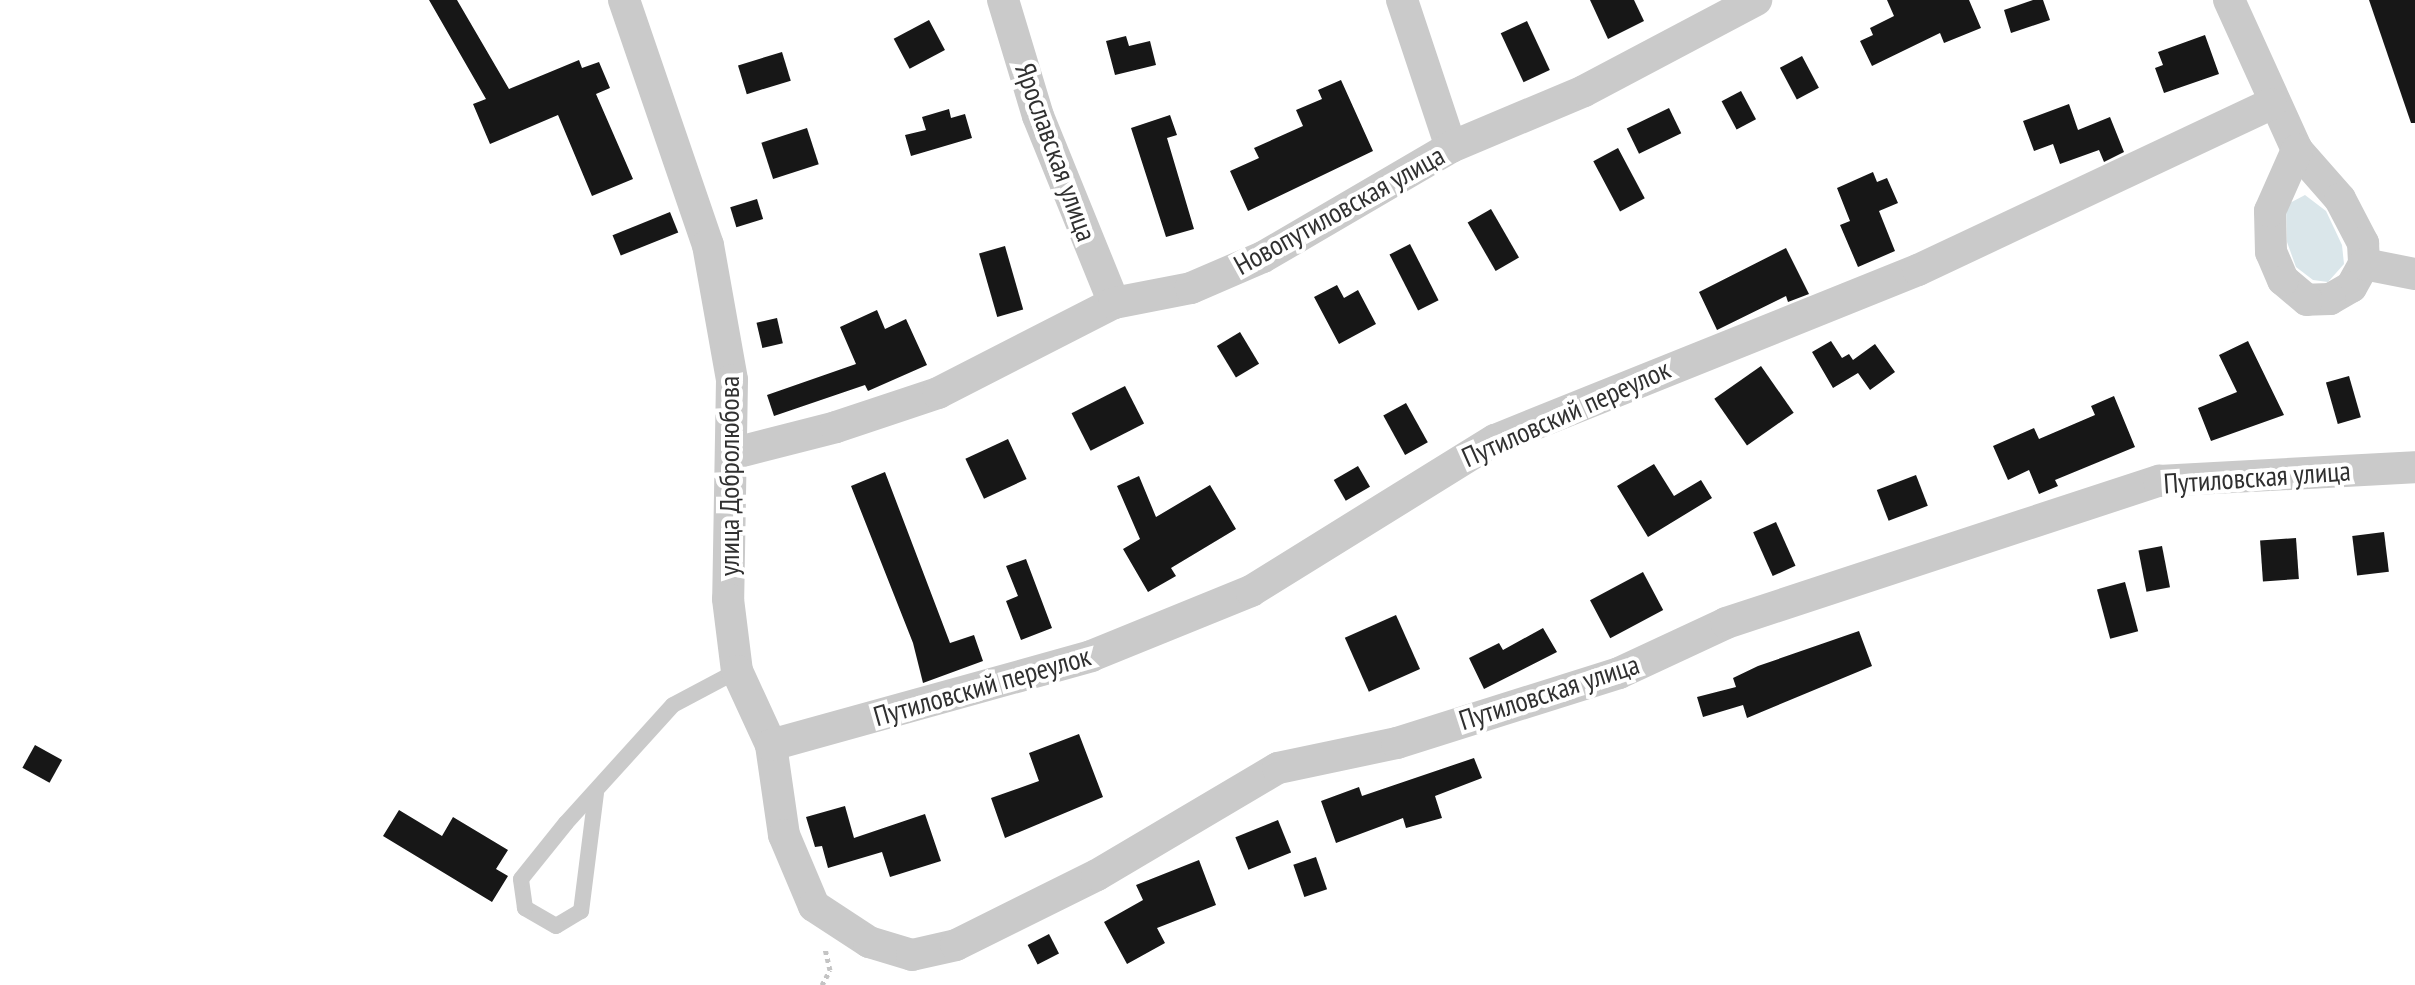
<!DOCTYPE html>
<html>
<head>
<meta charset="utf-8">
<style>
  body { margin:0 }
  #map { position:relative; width:2415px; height:985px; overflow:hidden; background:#fff; font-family:"PT Sans Narrow",sans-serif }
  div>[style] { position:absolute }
  .green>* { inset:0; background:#dae6ea }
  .building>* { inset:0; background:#171717; transform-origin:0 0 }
  .path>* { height:5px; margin-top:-2.5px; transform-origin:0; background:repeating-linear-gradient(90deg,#c4c4c4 0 4px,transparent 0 8px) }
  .lane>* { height:16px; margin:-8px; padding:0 8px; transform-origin:8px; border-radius:8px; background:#cacaca }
  .street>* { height:32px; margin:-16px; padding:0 16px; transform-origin:16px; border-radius:16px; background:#cacaca }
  span { translate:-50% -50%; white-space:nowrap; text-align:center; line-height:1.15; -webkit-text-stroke:8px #fff; paint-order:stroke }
  .street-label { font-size:28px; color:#303030 }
</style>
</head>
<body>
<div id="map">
  <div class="green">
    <i style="clip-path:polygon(2305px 195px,2326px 211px,2342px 245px,2344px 264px,2328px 282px,2313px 280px,2296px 267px,2287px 242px,2286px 205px)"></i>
  </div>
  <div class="building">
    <i style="clip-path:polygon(429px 0,457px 0,509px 89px,579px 60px,582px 68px,599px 62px,610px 88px,596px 94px,633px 179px,592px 196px,558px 115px,490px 144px,473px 104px,486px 99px)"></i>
    <i style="clip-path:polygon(1590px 0,1634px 0,1644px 21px,1608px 39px)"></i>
    <i style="clip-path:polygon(1887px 0,1969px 0,1981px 28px,1944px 43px,1940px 33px,1872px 66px,1860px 41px,1873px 35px,1870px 28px,1894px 16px)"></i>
    <i style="clip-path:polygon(2033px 0,2043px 0,2050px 20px,2011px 33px,2004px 10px)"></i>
    <i style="clip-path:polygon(2369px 0,2415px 0,2415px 123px,2411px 123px)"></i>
    <i style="left:929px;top:20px;width:34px;height:40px;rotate:62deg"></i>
    <i style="left:1527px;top:21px;width:54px;height:29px;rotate:65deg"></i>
    <i style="clip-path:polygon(2205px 35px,2219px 74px,2164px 93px,2155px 68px,2163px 65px,2158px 52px)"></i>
    <i style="clip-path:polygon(1126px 36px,1129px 46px,1150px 41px,1156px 65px,1115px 75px,1106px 41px)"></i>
    <i style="left:782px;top:52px;width:30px;height:46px;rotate:73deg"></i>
    <i style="left:1802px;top:56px;width:36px;height:25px;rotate:62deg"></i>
    <i style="clip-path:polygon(1341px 80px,1373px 151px,1248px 211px,1230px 171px,1259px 158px,1254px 148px,1303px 126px,1296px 110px,1322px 99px,1318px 90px)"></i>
    <i style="left:1741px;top:91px;width:32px;height:22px;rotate:62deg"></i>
    <i style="clip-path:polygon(2069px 104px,2078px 130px,2110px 117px,2124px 152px,2104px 162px,2099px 150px,2060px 164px,2053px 144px,2034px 151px,2023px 121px)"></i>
    <i style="left:1669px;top:108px;width:28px;height:47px;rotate:64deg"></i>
    <i style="clip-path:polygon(949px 109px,951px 118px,965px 114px,972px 138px,911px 156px,905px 135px,926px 130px,922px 117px)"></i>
    <i style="clip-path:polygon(1170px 115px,1177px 135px,1167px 138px,1194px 229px,1166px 237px,1131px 128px)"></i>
    <i style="left:807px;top:128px;width:38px;height:48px;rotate:72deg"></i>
    <i style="left:1618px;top:148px;width:57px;height:28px;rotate:62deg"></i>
    <i style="clip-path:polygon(1873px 172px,1877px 182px,1887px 178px,1898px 203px,1879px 211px,1895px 251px,1858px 267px,1840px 225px,1850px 221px,1837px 188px)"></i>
    <i style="left:757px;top:199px;width:21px;height:28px;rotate:73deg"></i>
    <i style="left:1491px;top:209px;width:56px;height:27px;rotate:60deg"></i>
    <i style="left:670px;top:212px;width:22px;height:62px;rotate:68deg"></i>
    <i style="left:1410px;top:244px;width:63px;height:23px;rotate:63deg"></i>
    <i style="left:1005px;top:246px;width:66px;height:27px;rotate:74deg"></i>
    <i style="clip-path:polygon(1786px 248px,1809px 294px,1788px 302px,1786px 296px,1717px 330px,1699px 292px)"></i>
    <i style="clip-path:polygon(1337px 285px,1344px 298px,1358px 290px,1376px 324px,1339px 344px,1314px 297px)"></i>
    <i style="clip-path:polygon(877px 310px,885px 329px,906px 319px,927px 365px,868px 391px,865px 385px,774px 416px,767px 395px,856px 364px,840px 327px)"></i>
    <i style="left:777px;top:318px;width:26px;height:21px;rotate:77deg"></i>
    <i style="left:1240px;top:332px;width:37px;height:27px;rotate:59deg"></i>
    <i style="clip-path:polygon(1831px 341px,1842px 358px,1849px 354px,1853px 360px,1875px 344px,1895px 372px,1870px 390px,1858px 373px,1833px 388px,1812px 352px)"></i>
    <i style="clip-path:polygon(2248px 341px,2284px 415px,2211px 441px,2198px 408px,2237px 392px,2219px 355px)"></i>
    <i style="left:1761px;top:366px;width:57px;height:57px;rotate:55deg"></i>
    <i style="left:2349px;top:376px;width:43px;height:24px;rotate:74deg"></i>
    <i style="left:1125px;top:386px;width:42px;height:60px;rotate:63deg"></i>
    <i style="clip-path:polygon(2114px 396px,2135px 447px,2055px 480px,2058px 486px,2039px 494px,2029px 470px,2008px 480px,1993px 446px,2034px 428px,2039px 439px,2095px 415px,2091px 406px)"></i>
    <i style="left:1406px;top:403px;width:45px;height:26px;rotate:61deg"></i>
    <i style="left:1008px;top:439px;width:44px;height:47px;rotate:65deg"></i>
    <i style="clip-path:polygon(1654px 464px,1674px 496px,1701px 480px,1712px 498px,1648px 537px,1617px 486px)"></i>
    <i style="left:1358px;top:466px;width:24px;height:28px;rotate:60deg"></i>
    <i style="clip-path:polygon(885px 472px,950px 643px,974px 635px,983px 661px,923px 683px,913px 643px,851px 486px)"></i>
    <i style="left:1916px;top:475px;width:33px;height:42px;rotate:69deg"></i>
    <i style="clip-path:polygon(1139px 476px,1156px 517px,1210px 485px,1236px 529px,1171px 568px,1176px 576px,1148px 592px,1123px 549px,1140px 539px,1117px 486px)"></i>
    <i style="left:1776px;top:522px;width:48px;height:25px;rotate:66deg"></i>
    <i style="left:2384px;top:532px;width:40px;height:32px;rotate:83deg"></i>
    <i style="left:2296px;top:538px;width:41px;height:36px;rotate:86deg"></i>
    <i style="left:2162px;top:546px;width:42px;height:24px;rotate:79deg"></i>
    <i style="clip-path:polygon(1026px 559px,1052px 628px,1021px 640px,1006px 601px,1018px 596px,1006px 566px)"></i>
    <i style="left:1643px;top:572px;width:43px;height:60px;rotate:62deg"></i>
    <i style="left:2125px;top:582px;width:51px;height:29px;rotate:75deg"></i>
    <i style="left:1396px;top:615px;width:59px;height:56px;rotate:66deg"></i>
    <i style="clip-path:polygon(1543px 628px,1557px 652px,1484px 689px,1469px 658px,1499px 643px,1503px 650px)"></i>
    <i style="clip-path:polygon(1859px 631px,1872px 666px,1747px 718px,1743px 705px,1703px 717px,1697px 697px,1736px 687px,1733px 678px,1758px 666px)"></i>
    <i style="clip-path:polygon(1079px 734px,1103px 797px,1005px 838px,991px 798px,1039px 781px,1029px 753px)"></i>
    <i style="left:35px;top:745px;width:31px;height:26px;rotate:29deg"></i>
    <i style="clip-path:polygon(1474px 758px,1482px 778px,1435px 796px,1442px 818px,1406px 828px,1403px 818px,1336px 843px,1321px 801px,1359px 787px,1362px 796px)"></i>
    <i style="clip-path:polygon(845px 806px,854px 838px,925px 814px,941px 861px,890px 877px,882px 852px,828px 868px,822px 846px,815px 847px,806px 817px)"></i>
    <i style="clip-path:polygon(399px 810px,442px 836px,453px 817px,508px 850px,496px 869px,508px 876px,492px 902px,383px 836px)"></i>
    <i style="left:1278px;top:820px;width:35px;height:46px;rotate:68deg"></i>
    <i style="left:1316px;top:857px;width:34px;height:24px;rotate:71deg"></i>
    <i style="clip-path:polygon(1199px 860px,1216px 905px,1157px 928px,1165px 943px,1127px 964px,1104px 922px,1143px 900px,1136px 885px)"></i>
    <i style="left:1049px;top:934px;width:22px;height:24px;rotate:63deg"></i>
  </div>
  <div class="path">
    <i style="left:822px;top:985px;width:17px;rotate:-62deg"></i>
    <i style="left:830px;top:970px;width:22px;rotate:-103deg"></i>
  </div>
  <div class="lane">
    <i style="left:596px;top:793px;width:119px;rotate:97.2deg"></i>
    <i style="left:581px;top:911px;width:29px;rotate:149deg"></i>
    <i style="left:556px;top:926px;width:36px;rotate:-150deg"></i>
    <i style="left:525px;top:908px;width:29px;rotate:-98deg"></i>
    <i style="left:521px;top:879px;width:72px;rotate:-51.2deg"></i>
    <i style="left:566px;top:823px;width:159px;rotate:-47.8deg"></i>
    <i style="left:673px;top:705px;width:72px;rotate:-28deg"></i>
  </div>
  <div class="street">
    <i style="left:624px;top:0;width:259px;rotate:71.1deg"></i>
    <i style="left:708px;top:245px;width:137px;rotate:79.9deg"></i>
    <i style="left:732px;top:380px;width:219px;rotate:91deg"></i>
    <i style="left:728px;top:599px;width:73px;rotate:82.9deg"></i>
    <i style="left:737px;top:671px;width:81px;rotate:65.3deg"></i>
    <i style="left:771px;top:745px;width:91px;rotate:81.8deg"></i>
    <i style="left:784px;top:835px;width:77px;rotate:67.1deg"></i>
    <i style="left:814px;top:906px;width:66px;rotate:33.2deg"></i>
    <i style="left:869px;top:942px;width:45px;rotate:16.8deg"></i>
    <i style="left:912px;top:955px;width:45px;rotate:-12.8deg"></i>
    <i style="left:956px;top:945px;width:157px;rotate:-26.4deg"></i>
    <i style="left:1097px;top:875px;width:210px;rotate:-30.6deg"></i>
    <i style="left:1278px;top:768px;width:122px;rotate:-11.9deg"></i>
    <i style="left:1397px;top:743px;width:233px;rotate:-17.5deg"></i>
    <i style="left:1619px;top:673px;width:118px;rotate:-25deg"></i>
    <i style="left:1726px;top:623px;width:456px;rotate:-18.2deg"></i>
    <i style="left:2159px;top:481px;width:256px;rotate:-3.1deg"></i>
    <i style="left:1003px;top:0;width:121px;rotate:73.2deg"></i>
    <i style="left:1038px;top:116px;width:202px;rotate:67.9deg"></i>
    <i style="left:1402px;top:0;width:155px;rotate:71.6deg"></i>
    <i style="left:2229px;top:0;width:165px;rotate:65.6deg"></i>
    <i style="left:2297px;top:150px;width:65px;rotate:48.7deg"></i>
    <i style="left:2340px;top:199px;width:50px;rotate:62.4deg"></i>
    <i style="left:2363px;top:243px;width:21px;rotate:87deg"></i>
    <i style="left:2364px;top:264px;width:26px;rotate:119deg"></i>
    <i style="left:2351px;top:287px;width:24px;rotate:150deg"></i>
    <i style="left:2330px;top:299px;width:23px;rotate:178deg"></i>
    <i style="left:2307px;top:300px;width:31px;rotate:-140deg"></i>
    <i style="left:2283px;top:280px;width:30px;rotate:-113deg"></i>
    <i style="left:2271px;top:252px;width:41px;rotate:-91.4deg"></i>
    <i style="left:2270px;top:211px;width:67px;rotate:-66.1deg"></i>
    <i style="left:2364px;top:264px;width:52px;rotate:11.1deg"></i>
    <i style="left:731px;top:454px;width:108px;rotate:-14.4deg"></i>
    <i style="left:836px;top:427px;width:108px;rotate:-18.4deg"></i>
    <i style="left:938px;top:393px;width:198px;rotate:-27.1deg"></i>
    <i style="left:1114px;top:303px;width:78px;rotate:-11deg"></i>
    <i style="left:1191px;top:288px;width:78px;rotate:-23.3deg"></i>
    <i style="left:1263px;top:257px;width:218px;rotate:-30.3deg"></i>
    <i style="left:1451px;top:147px;width:144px;rotate:-22.8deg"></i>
    <i style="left:1584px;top:91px;width:195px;rotate:-27.9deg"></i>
    <i style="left:771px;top:745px;width:332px;rotate:-15.5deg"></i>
    <i style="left:1091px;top:656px;width:173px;rotate:-22.1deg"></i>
    <i style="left:1251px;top:591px;width:287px;rotate:-31.8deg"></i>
    <i style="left:1495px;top:440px;width:456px;rotate:-21.9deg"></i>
    <i style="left:1918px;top:270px;width:390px;rotate:-25.2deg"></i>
  </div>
  <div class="street-label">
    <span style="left:1056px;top:152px;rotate:70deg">Ярославская улица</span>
    <span style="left:1339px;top:210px;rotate:-29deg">Новопутиловская улица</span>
    <span style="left:1566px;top:413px;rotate:-24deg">Путиловский переулок</span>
    <span style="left:729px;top:476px;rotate:-90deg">улица Добролюбова</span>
    <span style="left:2257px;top:477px;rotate:-4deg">Путиловская улица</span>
    <span style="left:982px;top:686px;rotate:-16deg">Путиловский переулок</span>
    <span style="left:1549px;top:692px;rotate:-18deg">Путиловская улица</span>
  </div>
</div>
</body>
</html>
